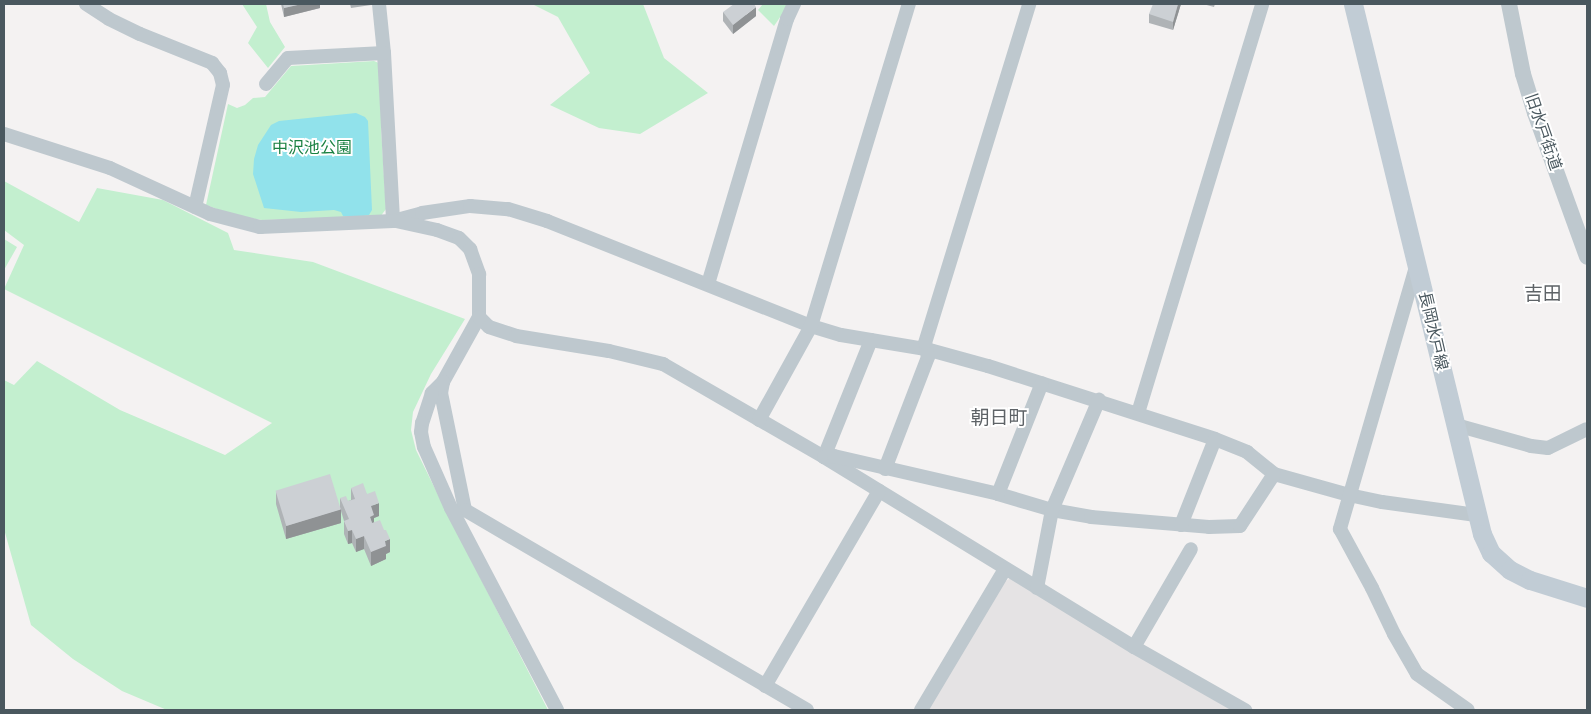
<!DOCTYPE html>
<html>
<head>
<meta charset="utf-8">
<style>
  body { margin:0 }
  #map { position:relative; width:1591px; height:714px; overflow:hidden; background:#f4f2f2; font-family:"DM Sans","Noto Sans JP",sans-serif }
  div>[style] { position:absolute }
  .education>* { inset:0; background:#e5e3e4 }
  .green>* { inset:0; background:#c3efcf }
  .water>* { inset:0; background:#91e2eb }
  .minor>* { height:14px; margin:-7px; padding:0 7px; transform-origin:7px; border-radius:7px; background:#bec8ce }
  .tertiary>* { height:16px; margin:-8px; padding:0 8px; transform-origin:8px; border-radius:8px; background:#bec8ce }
  .secondary>* { height:19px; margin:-9.5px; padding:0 9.5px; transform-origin:9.5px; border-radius:9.5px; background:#c1ccd5 }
  .wall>* { inset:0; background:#afb3b6 }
  .shaded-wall>* { inset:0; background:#8f9294 }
  .building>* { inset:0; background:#ccd0d4; transform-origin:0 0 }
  span { translate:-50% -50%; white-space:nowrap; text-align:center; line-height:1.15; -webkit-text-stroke:4px #fff; paint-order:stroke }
  .street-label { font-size:16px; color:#4a585f }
  .park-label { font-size:16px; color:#1a8142 }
  .quarter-label { font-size:19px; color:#5e6367 }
  .frame { position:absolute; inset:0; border:5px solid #4a585f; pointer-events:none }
</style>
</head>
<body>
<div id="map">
  <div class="education">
    <i style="clip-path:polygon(1011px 578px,1239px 710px,928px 710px,1004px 582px)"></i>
  </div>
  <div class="green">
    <i style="clip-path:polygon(242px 4px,266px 4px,270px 22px,285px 47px,268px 68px,248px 43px,257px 27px)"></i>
    <i style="clip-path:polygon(532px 4px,643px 4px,664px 58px,708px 93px,640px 134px,599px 128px,550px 105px,590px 73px,558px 17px)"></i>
    <i style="clip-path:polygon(763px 4px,789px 4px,774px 26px,758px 10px)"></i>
    <i style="clip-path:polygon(374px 61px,381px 64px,381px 128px,386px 209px,380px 217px,262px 220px,236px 216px,206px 205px,228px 104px,237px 108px,245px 105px,253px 98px,265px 97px,291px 66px)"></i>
    <i style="clip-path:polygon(4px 181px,79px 222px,97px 188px,163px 200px,228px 233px,234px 250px,313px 262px,465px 319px,431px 374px,413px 412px,411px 430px,416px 450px,445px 509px,548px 710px,167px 710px,122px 691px,73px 659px,31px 625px,4px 529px,4px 380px,14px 385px,37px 361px,120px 410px,225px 455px,272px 423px,4px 289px,24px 245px,4px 230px)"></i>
    <i style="clip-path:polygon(4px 239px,17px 247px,4px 270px)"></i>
  </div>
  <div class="water">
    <i style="clip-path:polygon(356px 113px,365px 117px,368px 121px,372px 210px,369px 215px,358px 217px,343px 216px,341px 212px,334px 210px,301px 212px,264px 208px,253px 174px,254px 159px,258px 145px,271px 125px,279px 121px)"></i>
  </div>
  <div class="minor">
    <i style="left:86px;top:4px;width:27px;rotate:33deg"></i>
    <i style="left:109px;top:19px;width:34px;rotate:26deg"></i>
    <i style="left:140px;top:34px;width:78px;rotate:21.9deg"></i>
    <i style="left:212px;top:63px;width:13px;rotate:51deg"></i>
    <i style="left:220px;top:73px;width:12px;rotate:76deg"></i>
    <i style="left:223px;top:85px;width:125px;rotate:102.9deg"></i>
    <i style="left:379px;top:4px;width:49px;rotate:84.2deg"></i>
    <i style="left:384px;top:53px;width:168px;rotate:86.9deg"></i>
    <i style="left:266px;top:84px;width:34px;rotate:-50deg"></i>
    <i style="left:288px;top:58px;width:96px;rotate:-3deg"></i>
    <i style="left:4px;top:134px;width:111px;rotate:17.8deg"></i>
    <i style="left:110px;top:168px;width:110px;rotate:24.7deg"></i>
    <i style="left:210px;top:214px;width:52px;rotate:14.6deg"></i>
    <i style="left:260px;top:227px;width:133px;rotate:-2.6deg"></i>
    <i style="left:393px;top:221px;width:30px;rotate:-15deg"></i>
    <i style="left:422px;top:213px;width:49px;rotate:-8.3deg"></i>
    <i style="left:470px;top:206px;width:38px;rotate:5deg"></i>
    <i style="left:508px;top:209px;width:41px;rotate:17.1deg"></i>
    <i style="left:547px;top:221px;width:284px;rotate:21.7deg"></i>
    <i style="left:811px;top:326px;width:31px;rotate:17deg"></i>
    <i style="left:841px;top:335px;width:86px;rotate:9.4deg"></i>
    <i style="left:926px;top:349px;width:64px;rotate:15.3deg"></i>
    <i style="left:988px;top:366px;width:238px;rotate:17.8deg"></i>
    <i style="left:1215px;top:439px;width:35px;rotate:22deg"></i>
    <i style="left:1247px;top:452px;width:35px;rotate:39deg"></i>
    <i style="left:1274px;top:474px;width:78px;rotate:15.6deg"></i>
    <i style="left:1349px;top:495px;width:34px;rotate:12deg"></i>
    <i style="left:1382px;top:502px;width:95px;rotate:7.9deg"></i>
    <i style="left:396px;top:221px;width:42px;rotate:12.4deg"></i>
    <i style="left:437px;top:230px;width:23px;rotate:20deg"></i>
    <i style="left:459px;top:238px;width:16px;rotate:45deg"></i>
    <i style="left:470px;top:249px;width:27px;rotate:70deg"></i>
    <i style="left:479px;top:274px;width:43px;rotate:90deg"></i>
    <i style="left:479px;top:317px;width:74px;rotate:119deg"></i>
    <i style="left:443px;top:382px;width:11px;rotate:100deg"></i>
    <i style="left:441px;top:393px;width:119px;rotate:78.4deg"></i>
    <i style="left:465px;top:510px;width:396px;rotate:30.3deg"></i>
    <i style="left:1416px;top:267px;width:273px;rotate:106.2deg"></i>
    <i style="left:1340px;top:529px;width:67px;rotate:61.5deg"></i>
    <i style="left:1372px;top:588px;width:51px;rotate:64.4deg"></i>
    <i style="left:1394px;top:634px;width:46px;rotate:60.1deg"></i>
    <i style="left:1417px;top:674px;width:62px;rotate:35.2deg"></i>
    <i style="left:708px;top:284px;width:277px;rotate:-73.4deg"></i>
    <i style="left:787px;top:19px;width:17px;rotate:-65deg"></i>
    <i style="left:479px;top:317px;width:14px;rotate:45deg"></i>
    <i style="left:489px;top:327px;width:28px;rotate:18deg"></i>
    <i style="left:516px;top:336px;width:94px;rotate:9.2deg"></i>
    <i style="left:609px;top:351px;width:56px;rotate:13.5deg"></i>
    <i style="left:663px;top:364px;width:186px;rotate:30deg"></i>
    <i style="left:824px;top:457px;width:364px;rotate:31.5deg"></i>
    <i style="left:1134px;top:647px;width:128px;rotate:29.6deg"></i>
    <i style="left:871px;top:340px;width:126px;rotate:111.9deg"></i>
    <i style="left:824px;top:457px;width:10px;rotate:-6deg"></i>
    <i style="left:834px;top:456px;width:168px;rotate:13deg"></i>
    <i style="left:998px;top:494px;width:56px;rotate:16.5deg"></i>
    <i style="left:1052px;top:510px;width:40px;rotate:10deg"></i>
    <i style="left:1091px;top:517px;width:118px;rotate:4.8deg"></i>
    <i style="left:1209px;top:527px;width:31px;rotate:-2deg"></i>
    <i style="left:1240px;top:526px;width:62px;rotate:-56.8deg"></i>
    <i style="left:443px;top:382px;width:16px;rotate:135deg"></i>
    <i style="left:432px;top:393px;width:32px;rotate:108deg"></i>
    <i style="left:422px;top:423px;width:9px;rotate:96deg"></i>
    <i style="left:421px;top:432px;width:15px;rotate:79deg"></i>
    <i style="left:424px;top:447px;width:67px;rotate:66.1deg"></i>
    <i style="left:451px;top:508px;width:228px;rotate:62.3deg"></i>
    <i style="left:1138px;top:413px;width:427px;rotate:-73.1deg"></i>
    <i style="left:759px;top:420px;width:107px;rotate:-61deg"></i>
    <i style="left:811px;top:326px;width:337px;rotate:-73.1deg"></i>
    <i style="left:1456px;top:425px;width:78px;rotate:15.6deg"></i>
    <i style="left:1531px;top:446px;width:17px;rotate:7deg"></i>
    <i style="left:1548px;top:448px;width:43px;rotate:-26deg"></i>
    <i style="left:885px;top:469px;width:120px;rotate:-69deg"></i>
    <i style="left:928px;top:357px;width:14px;rotate:-102deg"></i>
    <i style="left:925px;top:343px;width:355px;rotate:-72.9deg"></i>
    <i style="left:998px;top:494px;width:119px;rotate:-68.4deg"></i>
    <i style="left:1181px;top:525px;width:92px;rotate:-68.4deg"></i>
    <i style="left:1037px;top:588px;width:79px;rotate:-79.1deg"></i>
    <i style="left:1052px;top:510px;width:120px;rotate:-66.9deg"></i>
    <i style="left:1134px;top:647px;width:113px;rotate:-59.8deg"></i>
    <i style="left:765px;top:686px;width:226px;rotate:-59.7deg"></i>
    <i style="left:921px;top:710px;width:164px;rotate:-59.2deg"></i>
  </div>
  <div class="tertiary">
    <i style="left:1509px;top:4px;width:71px;rotate:78.7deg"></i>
    <i style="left:1523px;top:74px;width:41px;rotate:72.9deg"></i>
    <i style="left:1535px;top:113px;width:153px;rotate:70.1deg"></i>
  </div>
  <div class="secondary">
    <i style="left:1353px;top:4px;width:545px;rotate:76.32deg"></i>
    <i style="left:1482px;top:534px;width:21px;rotate:65deg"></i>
    <i style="left:1491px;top:553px;width:25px;rotate:42deg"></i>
    <i style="left:1510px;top:570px;width:22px;rotate:27deg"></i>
    <i style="left:1530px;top:580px;width:60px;rotate:17.5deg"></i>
  </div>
  <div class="wall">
    <i style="clip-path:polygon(281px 4px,320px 4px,320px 8px,284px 17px)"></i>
    <i style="clip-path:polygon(350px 4px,371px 4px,371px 5px,351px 8px)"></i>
    <i style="clip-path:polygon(1181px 4px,1173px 30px,1149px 23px,1149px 14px)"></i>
    <i style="clip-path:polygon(1203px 4px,1215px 4px,1214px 7px)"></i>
    <i style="clip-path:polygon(723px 12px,756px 16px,733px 34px,723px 21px)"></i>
    <i style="clip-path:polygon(351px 488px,367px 494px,379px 516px,374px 518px,374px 522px,390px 552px,386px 554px,386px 559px,371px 566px,364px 549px,356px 552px,352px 543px,348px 544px,344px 534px,344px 521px,341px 511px,341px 523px,286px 539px,276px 504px,276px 491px,340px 509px,340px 498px,348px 501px,351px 500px)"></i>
  </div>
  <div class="shaded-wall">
    <i style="clip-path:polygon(302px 4px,320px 4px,320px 8px,284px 17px,284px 8px)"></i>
    <i style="clip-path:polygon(1178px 4px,1181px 4px,1173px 30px,1173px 22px)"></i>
    <i style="clip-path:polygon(756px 7px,756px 16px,733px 34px,733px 25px)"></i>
    <i style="clip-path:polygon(379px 503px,379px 516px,374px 518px,374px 528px,370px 517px,371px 506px)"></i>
    <i style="clip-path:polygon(341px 509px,341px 523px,286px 539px,286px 526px)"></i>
    <i style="clip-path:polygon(352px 530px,352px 543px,348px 544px,348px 531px)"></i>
    <i style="clip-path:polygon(364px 536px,364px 549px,356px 552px,356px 539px)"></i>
    <i style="clip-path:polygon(390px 539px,390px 552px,386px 554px,386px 559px,371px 566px,371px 552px,385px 541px)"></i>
  </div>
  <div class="building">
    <i style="clip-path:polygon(283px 4px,302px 4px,284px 8px)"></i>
    <i style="clip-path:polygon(734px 4px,754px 4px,756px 7px,733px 25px,723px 12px)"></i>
    <i style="clip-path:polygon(1153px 4px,1178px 4px,1173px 22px,1149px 14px)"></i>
    <i style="left:330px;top:474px;width:37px;height:57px;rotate:73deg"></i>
    <i style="clip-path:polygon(363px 483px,367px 494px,375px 491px,379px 503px,371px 506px,374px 515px,370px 517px,372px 523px,380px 520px,384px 530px,386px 530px,390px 539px,385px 541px,386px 546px,371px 552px,364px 536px,356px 539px,352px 530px,348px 531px,344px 521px,349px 519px,340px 498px,346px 496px,348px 501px,355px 499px,351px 488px)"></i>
  </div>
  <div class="street-label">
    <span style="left:1543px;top:132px;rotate:71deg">旧水戸街道</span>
    <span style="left:1433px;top:331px;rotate:77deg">長岡水戸線</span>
  </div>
  <div class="park-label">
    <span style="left:312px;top:148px">中沢池公園</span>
  </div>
  <div class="quarter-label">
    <span style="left:1543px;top:294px">吉田</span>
    <span style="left:999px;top:418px">朝日町</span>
  </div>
  <div class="frame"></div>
</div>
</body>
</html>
